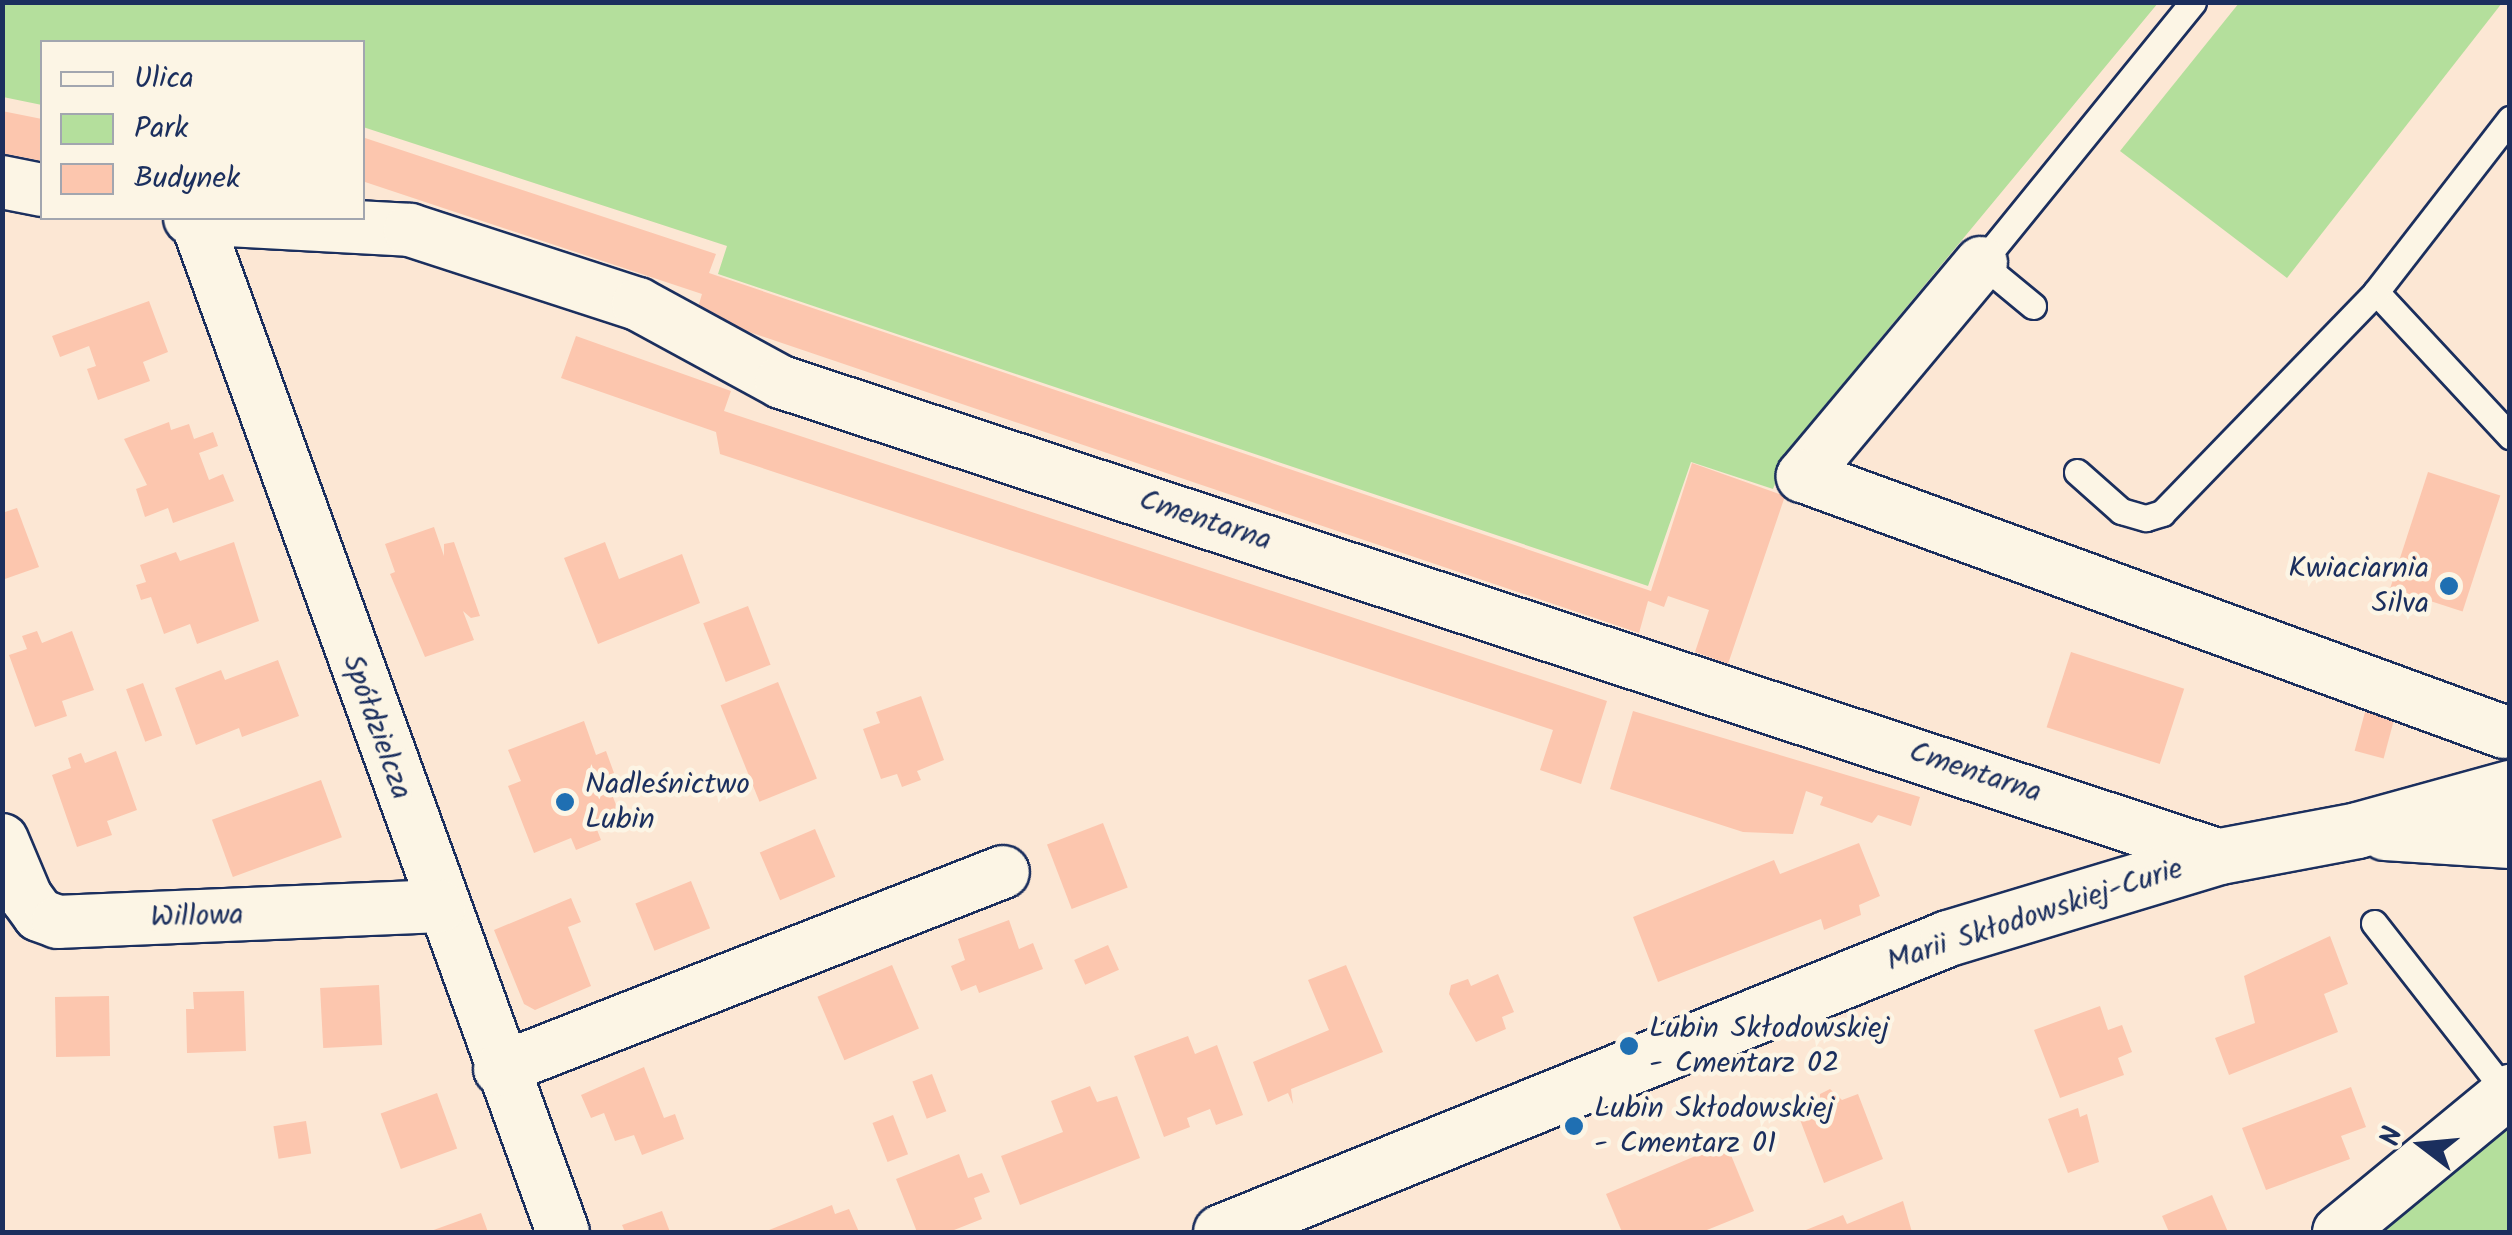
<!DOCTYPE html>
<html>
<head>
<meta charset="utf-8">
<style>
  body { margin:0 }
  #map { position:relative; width:2512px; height:1235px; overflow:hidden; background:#fce7d4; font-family:Kalam,sans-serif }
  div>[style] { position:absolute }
  .green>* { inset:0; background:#b4df9c }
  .building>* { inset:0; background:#fcc6ae; transform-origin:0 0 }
  .roads { filter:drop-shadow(2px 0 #1b2f5e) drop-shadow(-2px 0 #1b2f5e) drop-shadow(0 2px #1b2f5e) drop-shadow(0 -2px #1b2f5e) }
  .lane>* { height:25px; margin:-12.5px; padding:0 12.5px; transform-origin:12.5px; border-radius:12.5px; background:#fcf5e5 }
  .street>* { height:52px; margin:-26px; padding:0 26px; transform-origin:26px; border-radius:26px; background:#fcf5e5 }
  .secondary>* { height:55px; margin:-27.5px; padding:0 27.5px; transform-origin:27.5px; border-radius:27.5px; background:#fcf5e5 }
  .dots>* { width:28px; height:28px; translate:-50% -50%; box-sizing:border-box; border:5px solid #fcf5e5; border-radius:50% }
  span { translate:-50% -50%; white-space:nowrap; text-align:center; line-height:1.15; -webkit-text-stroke:9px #fcf5e5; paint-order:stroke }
  .street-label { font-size:30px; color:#1b2f5e }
  .poi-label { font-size:30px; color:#1b2f5e }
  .right { translate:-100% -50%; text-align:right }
  .left { translate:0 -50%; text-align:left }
  .frame { position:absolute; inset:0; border:5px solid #1b2f5e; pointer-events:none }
  .legend { position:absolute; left:40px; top:40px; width:325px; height:180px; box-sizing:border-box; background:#fcf5e5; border:2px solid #a2a6af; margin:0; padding:12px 18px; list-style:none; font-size:30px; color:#1b2f5e }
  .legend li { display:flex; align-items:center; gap:20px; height:50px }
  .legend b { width:50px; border:2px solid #a2a6af }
  .north { position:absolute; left:2372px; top:1095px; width:100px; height:100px; -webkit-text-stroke:8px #fcf5e5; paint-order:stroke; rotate:286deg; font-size:28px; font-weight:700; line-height:40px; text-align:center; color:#1b2f5e }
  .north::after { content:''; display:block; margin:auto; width:35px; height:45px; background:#1b2f5e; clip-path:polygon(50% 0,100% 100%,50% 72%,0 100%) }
</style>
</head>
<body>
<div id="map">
  <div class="green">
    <i style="clip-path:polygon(2px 3px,2158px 3px,1789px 449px,1773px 489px,1691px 462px,1648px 586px,718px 274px,727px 246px,363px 127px,362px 42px,42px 42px,42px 105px,3px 97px)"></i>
    <i style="clip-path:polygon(2239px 3px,2502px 3px,2287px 278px,2120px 151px)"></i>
    <i style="clip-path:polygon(2509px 1117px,2509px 1232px,2372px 1232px)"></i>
  </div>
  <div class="building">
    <i style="clip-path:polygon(2px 111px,42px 119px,42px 161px,2px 153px)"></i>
    <i style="clip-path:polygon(362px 137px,716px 254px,709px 273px,1651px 591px,1692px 463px,1785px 496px,1728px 664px,1695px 652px,1709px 610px,1668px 596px,1664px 607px,1648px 601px,1639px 633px,696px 314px,702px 294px,362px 181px)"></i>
    <i style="clip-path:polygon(149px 301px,168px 352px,143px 362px,150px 381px,98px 400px,87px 369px,96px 366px,89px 346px,60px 357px,52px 336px)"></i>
    <i style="clip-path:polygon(576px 336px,731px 391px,724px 411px,1607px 701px,1581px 784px,1540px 770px,1553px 730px,720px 454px,716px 432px,561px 378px)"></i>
    <i style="clip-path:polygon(169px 422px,171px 430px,189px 424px,194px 439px,213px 432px,218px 446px,199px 453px,209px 480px,223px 474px,234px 501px,173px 523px,168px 508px,145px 517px,136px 489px,147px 485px,124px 439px)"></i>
    <i style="left:2428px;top:472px;width:76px;height:122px;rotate:18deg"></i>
    <i style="clip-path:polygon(17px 508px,39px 567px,2px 580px,2px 513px)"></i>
    <i style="clip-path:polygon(434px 527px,444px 556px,444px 544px,454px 542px,480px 616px,471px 618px,463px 611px,474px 640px,425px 657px,390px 574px,395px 572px,385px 544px)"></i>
    <i style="clip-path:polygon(234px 542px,259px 621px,197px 644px,190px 624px,164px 634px,151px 597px,141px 600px,136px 585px,146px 582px,140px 565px,176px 552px,180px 561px)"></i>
    <i style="clip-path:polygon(605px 542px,619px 579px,682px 554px,700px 603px,598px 644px,564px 558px)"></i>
    <i style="left:748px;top:606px;width:63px;height:48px;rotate:69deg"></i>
    <i style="clip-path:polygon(37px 631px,42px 643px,72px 631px,94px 690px,62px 701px,67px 716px,35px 727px,9px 655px,27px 649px,22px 636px)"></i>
    <i style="left:2071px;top:652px;width:119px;height:79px;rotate:18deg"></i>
    <i style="clip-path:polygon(278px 660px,299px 716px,242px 737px,239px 728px,196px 745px,175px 688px,221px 670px,225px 680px)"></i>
    <i style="left:778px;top:682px;width:104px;height:62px;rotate:68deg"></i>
    <i style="left:143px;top:683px;width:56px;height:18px;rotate:70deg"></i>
    <i style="clip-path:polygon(921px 696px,944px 760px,917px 771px,921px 780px,902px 787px,897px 774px,881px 779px,863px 729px,880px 723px,876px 712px)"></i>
    <i style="clip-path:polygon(1633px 711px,1920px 797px,1911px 826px,1878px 815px,1872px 823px,1820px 805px,1823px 797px,1806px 791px,1793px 834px,1743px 832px,1610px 789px)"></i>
    <i style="left:2365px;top:712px;width:30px;height:40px;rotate:15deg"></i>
    <i style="clip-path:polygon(584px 721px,596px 755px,606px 751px,614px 773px,605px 776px,621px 818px,596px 827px,601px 840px,576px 850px,571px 838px,534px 853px,508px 786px,521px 781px,508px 750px)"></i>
    <i style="clip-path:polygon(116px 751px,137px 810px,107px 821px,112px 835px,77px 847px,52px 775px,71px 768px,68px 758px,81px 753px,85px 763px)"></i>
    <i style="left:321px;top:780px;width:61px;height:116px;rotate:70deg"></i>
    <i style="left:1103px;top:823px;width:69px;height:60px;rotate:69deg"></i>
    <i style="left:815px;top:829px;width:52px;height:60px;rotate:67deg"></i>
    <i style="clip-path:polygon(1859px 843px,1880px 896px,1859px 905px,1861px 915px,1824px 930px,1821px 919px,1658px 982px,1633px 917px,1774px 860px,1780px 874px)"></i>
    <i style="left:691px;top:881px;width:51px;height:60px;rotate:68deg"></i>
    <i style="clip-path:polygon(571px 898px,581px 922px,568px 927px,591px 986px,535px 1010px,524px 1004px,494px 930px)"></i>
    <i style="clip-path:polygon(1009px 920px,1019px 949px,1033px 943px,1043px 969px,979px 993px,976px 985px,961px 991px,951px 966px,965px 960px,958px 939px)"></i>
    <i style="clip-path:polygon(2330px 936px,2348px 984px,2324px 994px,2338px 1032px,2229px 1075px,2215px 1038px,2255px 1023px,2244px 976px)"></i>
    <i style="left:1108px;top:945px;width:27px;height:37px;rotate:66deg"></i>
    <i style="left:892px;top:965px;width:69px;height:81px;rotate:67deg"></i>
    <i style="clip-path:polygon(1346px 965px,1383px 1052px,1291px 1089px,1293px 1104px,1288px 1093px,1268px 1102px,1253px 1062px,1329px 1030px,1308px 980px)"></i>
    <i style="clip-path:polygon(1498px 974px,1514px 1012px,1502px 1017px,1506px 1029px,1476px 1042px,1449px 994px,1451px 985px,1468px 979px,1471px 986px)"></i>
    <i style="left:379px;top:985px;width:60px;height:59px;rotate:87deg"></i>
    <i style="clip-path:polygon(244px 991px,246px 1051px,187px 1053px,186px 1009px,194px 1009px,193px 992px)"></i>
    <i style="left:109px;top:996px;width:60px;height:54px;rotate:89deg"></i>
    <i style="clip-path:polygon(2100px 1006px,2108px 1030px,2122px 1025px,2132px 1052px,2118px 1058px,2124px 1075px,2060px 1098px,2034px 1030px)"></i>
    <i style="clip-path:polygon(1188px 1036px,1195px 1054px,1217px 1045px,1243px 1115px,1216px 1125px,1210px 1109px,1187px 1118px,1190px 1127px,1164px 1137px,1134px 1056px)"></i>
    <i style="clip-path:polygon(644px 1067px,664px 1118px,675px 1114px,684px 1139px,642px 1155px,634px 1135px,615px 1141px,604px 1113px,591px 1118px,581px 1095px)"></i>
    <i style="left:932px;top:1074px;width:40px;height:21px;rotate:69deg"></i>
    <i style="clip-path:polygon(1090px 1086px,1097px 1102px,1117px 1096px,1140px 1158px,1020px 1205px,1001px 1156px,1063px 1132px,1051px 1101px)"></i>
    <i style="clip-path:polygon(2351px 1087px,2366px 1127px,2341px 1136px,2350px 1159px,2266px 1190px,2242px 1128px)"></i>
    <i style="clip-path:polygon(1830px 1089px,1842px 1100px,1858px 1094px,1883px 1159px,1824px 1183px,1799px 1117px,1820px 1109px,1820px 1094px)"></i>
    <i style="left:437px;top:1093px;width:59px;height:60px;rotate:70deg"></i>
    <i style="clip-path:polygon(2078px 1108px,2080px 1117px,2087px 1114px,2099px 1162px,2068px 1173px,2048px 1119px)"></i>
    <i style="left:893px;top:1115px;width:42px;height:22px;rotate:69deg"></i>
    <i style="left:306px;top:1121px;width:33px;height:33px;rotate:81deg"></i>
    <i style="clip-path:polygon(1726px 1143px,1754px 1211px,1702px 1232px,1622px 1232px,1606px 1194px)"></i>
    <i style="clip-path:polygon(959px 1154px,968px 1178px,982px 1173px,990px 1192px,974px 1198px,982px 1219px,949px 1232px,917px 1232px,896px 1179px)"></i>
    <i style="clip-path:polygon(2212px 1195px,2228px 1232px,2169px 1232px,2162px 1216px)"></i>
    <i style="clip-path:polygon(1903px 1201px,1912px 1232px,1801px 1232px,1843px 1215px,1847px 1224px)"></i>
    <i style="clip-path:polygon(832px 1205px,835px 1214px,849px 1209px,859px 1232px,764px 1232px)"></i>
    <i style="clip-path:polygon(662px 1211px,670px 1232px,625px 1232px,622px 1225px)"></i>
    <i style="clip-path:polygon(481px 1213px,488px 1232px,428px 1232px)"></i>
  </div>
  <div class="roads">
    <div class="lane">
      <i style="left:2510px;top:119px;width:219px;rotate:127.8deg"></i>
      <i style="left:2376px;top:292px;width:197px;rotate:47.1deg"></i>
      <i style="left:2033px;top:306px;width:67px;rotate:-140.4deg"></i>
      <i style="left:1981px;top:263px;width:336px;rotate:-50.9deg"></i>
      <i style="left:2077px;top:472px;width:59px;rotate:41.6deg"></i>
      <i style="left:2121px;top:511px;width:26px;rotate:16deg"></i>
      <i style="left:2146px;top:518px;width:17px;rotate:-17deg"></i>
      <i style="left:2162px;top:513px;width:308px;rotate:-45.9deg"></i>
      <i style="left:2374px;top:923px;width:216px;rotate:52deg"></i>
    </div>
    <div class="street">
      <i style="left:2px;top:182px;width:41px;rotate:11.3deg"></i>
      <i style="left:190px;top:218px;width:220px;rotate:3.1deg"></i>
      <i style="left:410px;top:230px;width:240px;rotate:18deg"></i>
      <i style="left:638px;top:304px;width:163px;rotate:28.6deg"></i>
      <i style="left:781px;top:382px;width:1515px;rotate:18.23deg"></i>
      <i style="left:196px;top:219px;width:1077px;rotate:70.09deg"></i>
      <i style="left:1981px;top:263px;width:278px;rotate:129.9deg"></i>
      <i style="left:1803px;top:476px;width:746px;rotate:20.06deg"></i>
      <i style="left:2px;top:840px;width:62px;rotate:67.2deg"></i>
      <i style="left:26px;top:897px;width:22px;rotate:54deg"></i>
      <i style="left:39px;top:915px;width:20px;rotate:20deg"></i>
      <i style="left:58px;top:922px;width:382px;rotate:-2.4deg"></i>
      <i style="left:500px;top:1069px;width:540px;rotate:-21.39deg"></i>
      <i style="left:2339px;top:1232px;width:222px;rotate:-39.5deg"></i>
    </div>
    <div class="secondary">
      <i style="left:2385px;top:832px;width:125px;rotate:3.7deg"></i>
      <i style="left:1221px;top:1232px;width:784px;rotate:-22.02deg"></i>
      <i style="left:1948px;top:938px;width:284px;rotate:-16.8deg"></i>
      <i style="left:2220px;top:856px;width:139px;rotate:-10.7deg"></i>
      <i style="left:2357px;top:830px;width:159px;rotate:-15.4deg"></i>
    </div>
  </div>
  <div class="dots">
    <i style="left:2449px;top:586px;background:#1f6fb2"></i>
    <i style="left:565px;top:802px;background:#1f6fb2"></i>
    <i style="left:1629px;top:1046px;background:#1f6fb2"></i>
    <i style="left:1574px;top:1126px;background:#1f6fb2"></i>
  </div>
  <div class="street-label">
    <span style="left:1205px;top:521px;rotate:18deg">Cmentarna</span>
    <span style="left:376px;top:727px;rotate:70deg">Spółdzielcza</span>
    <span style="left:1975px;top:773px;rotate:18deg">Cmentarna</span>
    <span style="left:2035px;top:916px;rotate:-18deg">Marii Skłodowskiej-Curie</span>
    <span style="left:197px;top:917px;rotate:-2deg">Willowa</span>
  </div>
  <div class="poi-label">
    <span class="right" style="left:2429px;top:586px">Kwiaciarnia<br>Silva</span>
    <span class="left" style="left:585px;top:802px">Nadleśnictwo<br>Lubin</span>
    <span class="left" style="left:1649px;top:1046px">Lubin Skłodowskiej<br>- Cmentarz 02</span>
    <span class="left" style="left:1594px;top:1126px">Lubin Skłodowskiej<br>- Cmentarz 01</span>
  </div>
  <div class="frame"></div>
  <ul class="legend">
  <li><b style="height:12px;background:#fcf5e5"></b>Ulica</li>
  <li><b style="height:28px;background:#b4df9c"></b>Park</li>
  <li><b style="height:28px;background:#fcc6ae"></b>Budynek</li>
  </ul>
  <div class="north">N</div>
</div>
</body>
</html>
